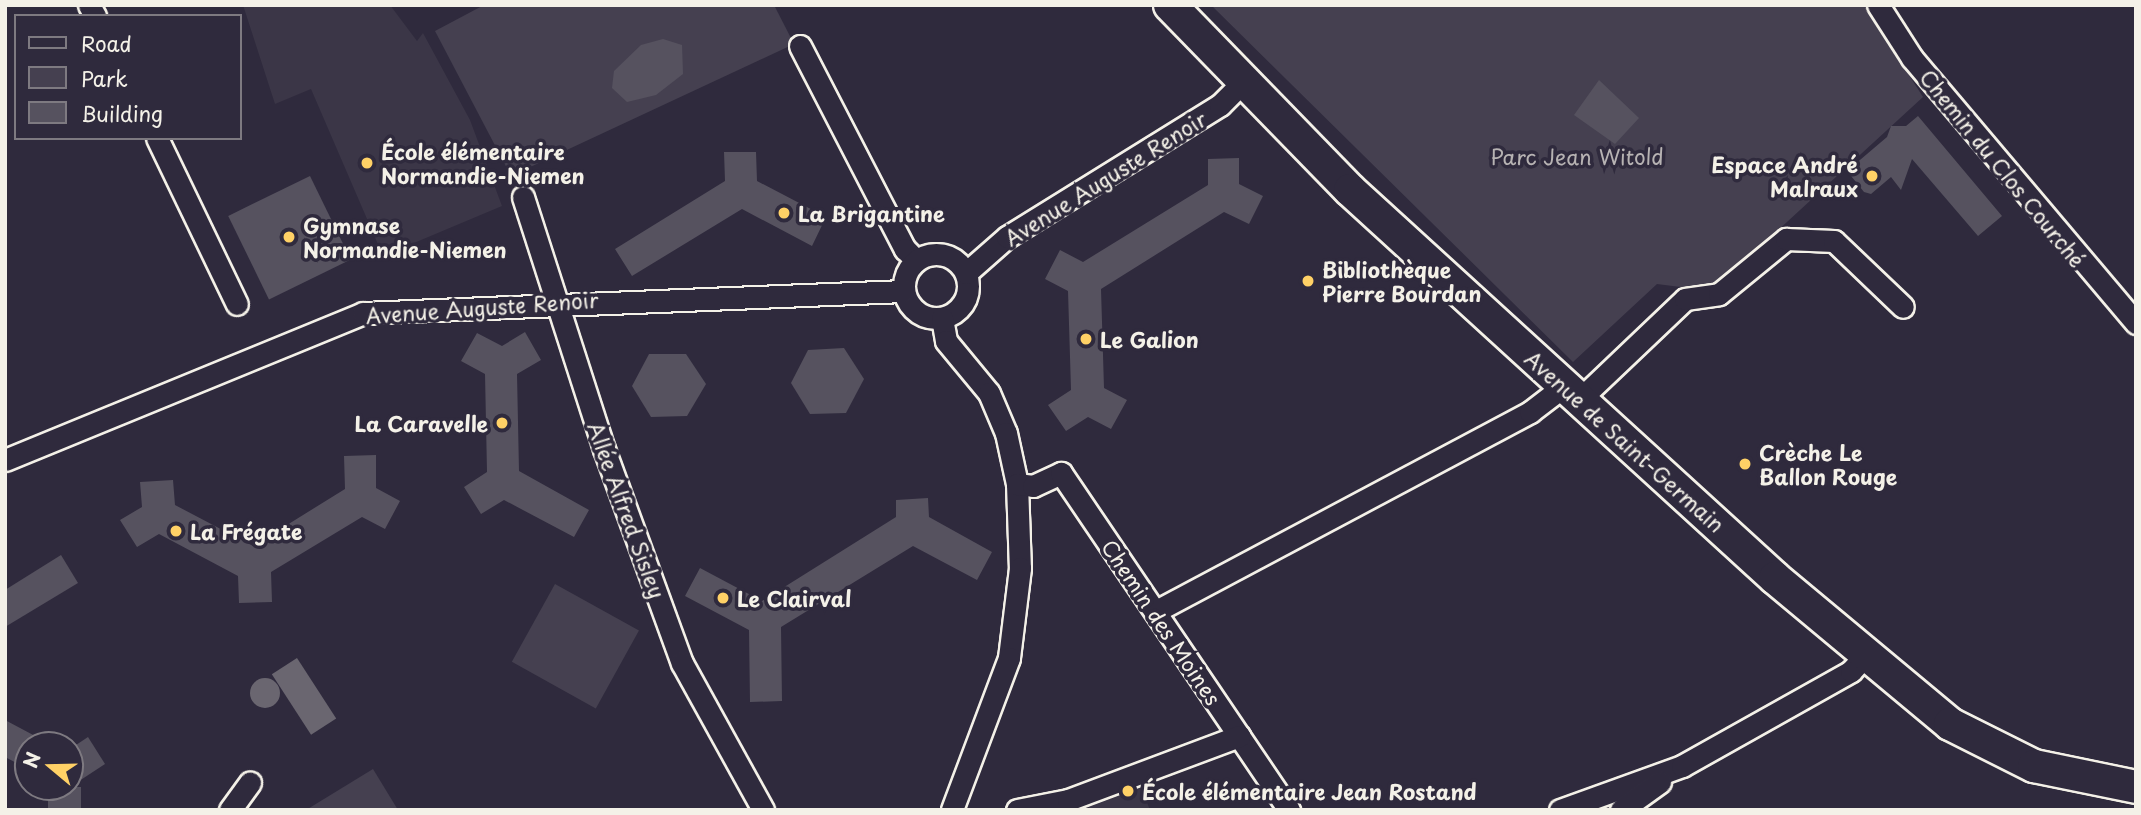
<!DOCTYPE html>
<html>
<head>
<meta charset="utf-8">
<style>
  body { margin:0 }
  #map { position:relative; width:2141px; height:815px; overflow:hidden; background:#2f2a3d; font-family:"Playpen Sans",sans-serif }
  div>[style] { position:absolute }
  .built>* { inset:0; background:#3b3647 }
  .green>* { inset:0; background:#454050; transform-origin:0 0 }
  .water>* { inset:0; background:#6a6670; transform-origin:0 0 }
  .round { border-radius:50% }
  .building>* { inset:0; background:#56525f; transform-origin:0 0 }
  .roads { filter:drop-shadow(2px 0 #f4f1e8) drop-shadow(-2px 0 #f4f1e8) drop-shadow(0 2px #f4f1e8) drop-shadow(0 -2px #f4f1e8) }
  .street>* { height:21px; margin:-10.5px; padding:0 10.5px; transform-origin:10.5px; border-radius:10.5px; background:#2f2a3d }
  .street>.ring { margin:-10.5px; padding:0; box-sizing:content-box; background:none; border:21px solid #2f2a3d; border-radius:50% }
  .secondary>* { height:32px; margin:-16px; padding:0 16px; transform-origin:16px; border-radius:16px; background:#2f2a3d }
  .dots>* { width:19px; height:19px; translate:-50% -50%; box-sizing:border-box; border:4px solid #2f2a3d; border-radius:50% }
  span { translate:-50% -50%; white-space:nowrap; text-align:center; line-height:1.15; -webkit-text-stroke:7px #2f2a3d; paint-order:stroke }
  .poi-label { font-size:21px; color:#f4f1e8; font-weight:700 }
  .left { translate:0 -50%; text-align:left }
  .right { translate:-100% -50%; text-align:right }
  .park-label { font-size:21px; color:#b7b3b3 }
  .street-label { font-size:21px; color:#f4f1e8 }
  .frame { position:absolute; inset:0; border:7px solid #f4f1e8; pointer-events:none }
  .legend { position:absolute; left:14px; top:14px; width:228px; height:126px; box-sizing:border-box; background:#2f2a3d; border:2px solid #7e7a81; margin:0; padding:9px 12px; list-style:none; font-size:21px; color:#f4f1e8 }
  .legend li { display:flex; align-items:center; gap:14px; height:35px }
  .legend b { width:35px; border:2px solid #7e7a81 }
  .north { position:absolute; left:14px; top:731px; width:70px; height:70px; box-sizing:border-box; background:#2f2a3d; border:2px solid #7e7a81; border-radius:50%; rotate:289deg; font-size:19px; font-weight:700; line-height:28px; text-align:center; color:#f4f1e8 }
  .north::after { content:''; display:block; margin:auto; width:24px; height:32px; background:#ffd166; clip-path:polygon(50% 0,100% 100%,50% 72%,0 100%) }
</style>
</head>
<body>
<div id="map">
  <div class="built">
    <i style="clip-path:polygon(243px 5px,390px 5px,417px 41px,423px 33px,470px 120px,502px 206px,383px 256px,311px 89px,275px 104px)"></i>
    <i style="clip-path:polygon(1139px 782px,1150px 810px,1090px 810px,1087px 800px)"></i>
  </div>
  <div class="green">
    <i style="clip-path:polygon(484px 5px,774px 5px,794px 44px,511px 176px,435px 31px)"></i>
    <i style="clip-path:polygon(1211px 5px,1864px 5px,1923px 97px,1712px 291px,1657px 284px,1573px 362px)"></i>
    <i style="left:555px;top:584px;width:96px;height:89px;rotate:29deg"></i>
    <i style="clip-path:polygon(373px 769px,398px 810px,306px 810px)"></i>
  </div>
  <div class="water">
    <i style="left:297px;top:658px;width:72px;height:30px;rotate:57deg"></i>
    <i class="round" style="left:250px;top:678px;width:30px;height:30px"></i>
  </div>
  <div class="building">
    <i style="clip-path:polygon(663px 39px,682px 45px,683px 74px,656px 95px,627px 102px,612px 88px,614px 71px,641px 45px)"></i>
    <i style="clip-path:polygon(1599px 80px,1639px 118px,1615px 144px,1574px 115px)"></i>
    <i style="clip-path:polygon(1918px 116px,2002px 216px,1978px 236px,1912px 159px,1901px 190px,1891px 177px,1871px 194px,1864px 192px,1847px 171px,1887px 137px,1891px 126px,1906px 126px)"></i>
    <i style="clip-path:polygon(724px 152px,756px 152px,757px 181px,826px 217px,812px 246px,742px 209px,632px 276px,615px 249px,725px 181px)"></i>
    <i style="clip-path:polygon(1239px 158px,1239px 184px,1263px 196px,1249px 224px,1224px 212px,1101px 289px,1104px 388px,1127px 400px,1111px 429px,1088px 417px,1066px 431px,1048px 405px,1071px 390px,1068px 291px,1045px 279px,1060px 250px,1083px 262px,1208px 185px,1208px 159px)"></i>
    <i style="left:310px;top:176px;width:93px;height:91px;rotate:64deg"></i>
    <i style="clip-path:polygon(525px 332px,541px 360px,517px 374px,519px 471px,589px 510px,574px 537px,504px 500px,481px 514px,464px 487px,487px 472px,485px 374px,461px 361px,477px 333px,502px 346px)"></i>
    <i style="clip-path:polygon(844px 348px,864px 379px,846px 413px,810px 414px,791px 383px,808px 350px)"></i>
    <i style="clip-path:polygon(649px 354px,686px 354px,706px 384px,687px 416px,651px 417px,632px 386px)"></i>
    <i style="clip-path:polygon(376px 455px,376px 488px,400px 501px,385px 529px,362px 517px,271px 572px,272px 602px,239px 603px,238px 576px,159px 534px,137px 547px,120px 520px,142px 507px,140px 482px,173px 480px,175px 505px,253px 546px,345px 489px,344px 456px)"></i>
    <i style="clip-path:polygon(928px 498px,929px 517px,992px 552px,977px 580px,913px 546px,781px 627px,782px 701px,750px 702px,749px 630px,685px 596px,700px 568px,762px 601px,896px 517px,896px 500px)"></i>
    <i style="clip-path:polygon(61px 555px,78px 583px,5px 627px,5px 590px)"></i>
    <i style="clip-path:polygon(5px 720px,52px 745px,28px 745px,28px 769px,5px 757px)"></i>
    <i style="clip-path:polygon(88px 737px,105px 764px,70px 787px,70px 749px)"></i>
    <i style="left:48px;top:787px;width:33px;height:23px"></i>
  </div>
  <div class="roads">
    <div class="street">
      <i style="left:89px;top:5px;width:13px;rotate:61deg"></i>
      <i style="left:1878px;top:5px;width:63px;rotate:57.3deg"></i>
      <i style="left:1912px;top:58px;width:347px;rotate:49.8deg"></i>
      <i style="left:800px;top:46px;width:229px;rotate:62.7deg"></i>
      <i style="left:905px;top:249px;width:16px;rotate:45deg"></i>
      <i style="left:157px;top:138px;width:184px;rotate:64.3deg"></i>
      <i style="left:523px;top:197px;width:265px;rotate:72.2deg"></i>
      <i style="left:604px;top:449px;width:228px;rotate:70deg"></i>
      <i style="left:682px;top:663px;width:168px;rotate:61.1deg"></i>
      <i class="ring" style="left:904px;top:254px;width:43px;height:43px"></i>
      <i style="left:966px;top:273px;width:55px;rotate:-41.3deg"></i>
      <i style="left:1007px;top:237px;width:251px;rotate:-31.8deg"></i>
      <i style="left:1220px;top:105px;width:33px;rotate:-45deg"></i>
      <i style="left:942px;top:318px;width:23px;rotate:80deg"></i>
      <i style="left:946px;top:341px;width:67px;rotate:50.4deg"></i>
      <i style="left:989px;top:393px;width:43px;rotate:67deg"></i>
      <i style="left:1006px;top:433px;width:52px;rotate:77.8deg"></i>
      <i style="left:1017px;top:484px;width:84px;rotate:88deg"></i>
      <i style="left:1020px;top:568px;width:91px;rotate:97deg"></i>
      <i style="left:1009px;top:658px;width:162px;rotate:110.6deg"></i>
      <i style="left:1579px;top:400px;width:146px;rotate:-43.6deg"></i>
      <i style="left:1685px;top:299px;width:34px;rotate:-8deg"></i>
      <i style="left:1719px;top:294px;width:87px;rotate:-39.4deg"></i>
      <i style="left:1786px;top:239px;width:48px;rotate:2.4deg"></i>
      <i style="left:1834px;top:241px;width:95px;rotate:43.7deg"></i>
      <i style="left:5px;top:460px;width:387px;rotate:-22.3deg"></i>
      <i style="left:363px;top:313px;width:541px;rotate:-2.33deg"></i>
      <i style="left:1017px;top:484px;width:16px;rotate:7deg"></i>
      <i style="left:1033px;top:486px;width:31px;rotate:-25deg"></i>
      <i style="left:1061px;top:473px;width:407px;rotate:55.9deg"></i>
      <i style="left:1156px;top:611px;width:424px;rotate:-28deg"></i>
      <i style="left:1530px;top:412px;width:43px;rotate:-37.4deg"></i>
      <i style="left:230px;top:810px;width:34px;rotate:-54deg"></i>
      <i style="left:1017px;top:810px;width:52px;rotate:-11.1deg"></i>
      <i style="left:1068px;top:800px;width:183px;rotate:-20.5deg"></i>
      <i style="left:1560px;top:810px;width:130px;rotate:-19.8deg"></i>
      <i style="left:1682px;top:766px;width:194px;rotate:-29.3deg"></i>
      <i style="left:1851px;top:671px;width:22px;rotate:-47deg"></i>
      <i style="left:1621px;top:810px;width:48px;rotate:-35.7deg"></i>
    </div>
    <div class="secondary">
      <i style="left:1170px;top:5px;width:258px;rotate:45.8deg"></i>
      <i style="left:1350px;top:190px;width:575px;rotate:42.39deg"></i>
      <i style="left:1775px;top:578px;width:228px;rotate:39.8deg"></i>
      <i style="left:1950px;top:724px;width:94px;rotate:26.6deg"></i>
      <i style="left:2034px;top:766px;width:104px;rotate:11.6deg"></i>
    </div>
  </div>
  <div class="dots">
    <i style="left:367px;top:163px;background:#ffd166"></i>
    <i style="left:1872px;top:176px;background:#ffd166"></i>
    <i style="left:784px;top:213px;background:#ffd166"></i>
    <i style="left:289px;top:237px;background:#ffd166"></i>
    <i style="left:1308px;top:281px;background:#ffd166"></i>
    <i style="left:1086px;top:339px;background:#ffd166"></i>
    <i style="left:502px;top:423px;background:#ffd166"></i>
    <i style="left:1745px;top:464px;background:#ffd166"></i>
    <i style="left:176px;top:531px;background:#ffd166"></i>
    <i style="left:723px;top:598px;background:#ffd166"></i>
    <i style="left:1128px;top:791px;background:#ffd166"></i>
  </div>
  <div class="poi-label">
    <span class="left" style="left:381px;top:163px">École élémentaire<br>Normandie-Niemen</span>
    <span class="right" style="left:1858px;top:176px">Espace André<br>Malraux</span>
    <span class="left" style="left:798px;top:213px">La Brigantine</span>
    <span class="left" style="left:303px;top:237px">Gymnase<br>Normandie-Niemen</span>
    <span class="left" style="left:1322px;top:281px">Bibliothèque<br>Pierre Bourdan</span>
    <span class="left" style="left:1100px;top:339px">Le Galion</span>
    <span class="right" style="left:488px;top:423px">La Caravelle</span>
    <span class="left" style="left:1759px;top:464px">Crèche Le<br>Ballon Rouge</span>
    <span class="left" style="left:190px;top:531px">La Frégate</span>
    <span class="left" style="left:737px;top:598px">Le Clairval</span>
    <span class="left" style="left:1142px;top:791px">École élémentaire Jean Rostand</span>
  </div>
  <div class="park-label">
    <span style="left:1577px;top:156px">Parc Jean Witold</span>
  </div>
  <div class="street-label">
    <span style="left:2003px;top:168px;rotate:51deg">Chemin du Clos Courché</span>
    <span style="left:1105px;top:178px;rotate:-32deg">Avenue Auguste Renoir</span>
    <span style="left:482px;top:307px;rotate:-4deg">Avenue Auguste Renoir</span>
    <span style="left:1625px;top:441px;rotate:42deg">Avenue de Saint-Germain</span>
    <span style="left:627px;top:510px;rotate:70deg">Allée Alfred Sisley</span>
    <span style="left:1162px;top:622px;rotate:56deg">Chemin des Moines</span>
  </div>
  <div class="frame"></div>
  <ul class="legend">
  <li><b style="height:9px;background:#2f2a3d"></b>Road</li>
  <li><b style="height:19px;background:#454050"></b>Park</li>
  <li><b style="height:19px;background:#56525f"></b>Building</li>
  </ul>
  <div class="north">N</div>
</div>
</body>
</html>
